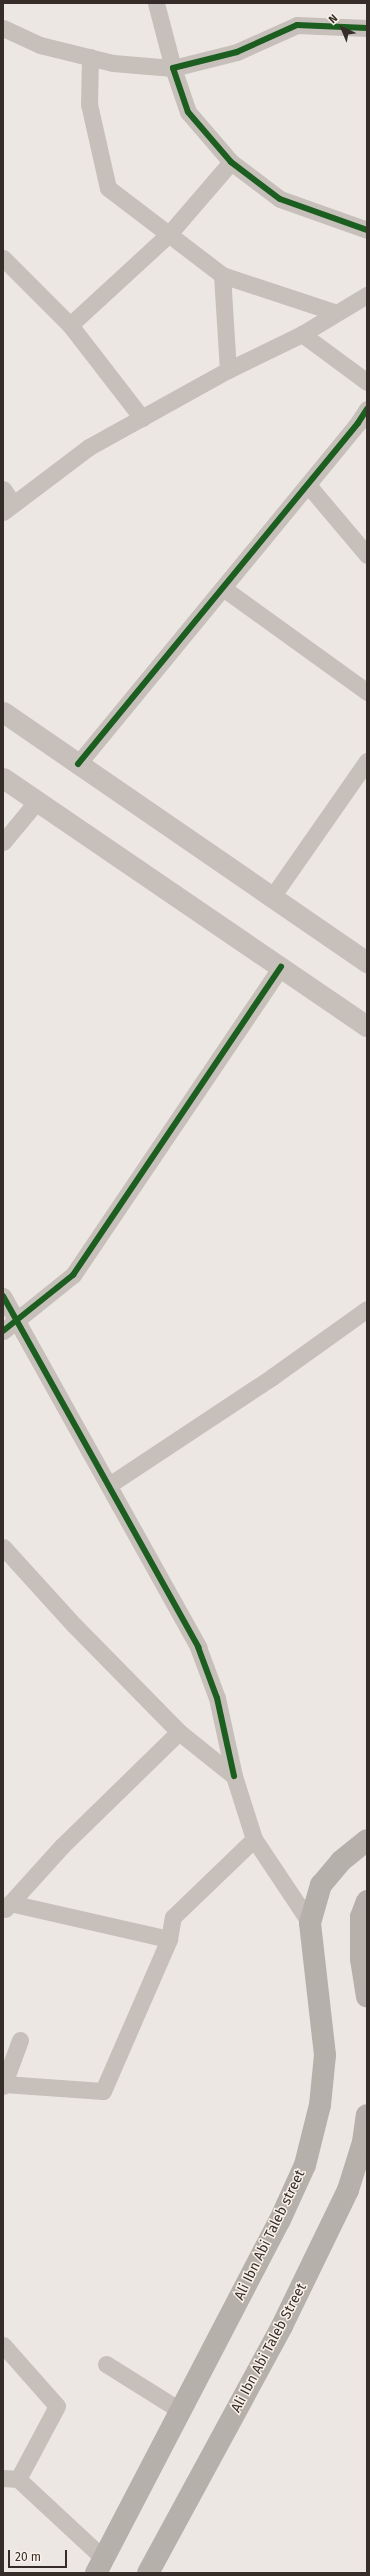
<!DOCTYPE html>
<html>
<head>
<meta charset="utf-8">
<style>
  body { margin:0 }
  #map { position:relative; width:370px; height:2576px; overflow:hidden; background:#ece7e2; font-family:"Fira Sans",sans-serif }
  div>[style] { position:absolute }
  .minor>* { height:17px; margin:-8.5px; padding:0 8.5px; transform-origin:8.5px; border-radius:8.5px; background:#c6bfba }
  .tertiary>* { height:21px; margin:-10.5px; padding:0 10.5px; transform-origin:10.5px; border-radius:10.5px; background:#c6bfba }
  .secondary>* { height:22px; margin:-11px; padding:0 11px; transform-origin:11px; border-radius:11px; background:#b6b0ab }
  .cycleway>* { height:6px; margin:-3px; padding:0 3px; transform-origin:3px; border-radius:3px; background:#1b5e20 }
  span { translate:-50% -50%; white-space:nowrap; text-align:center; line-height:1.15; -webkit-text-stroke:3px #f9f1e9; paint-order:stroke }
  .street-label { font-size:14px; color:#362d29 }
  .frame { position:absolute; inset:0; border:4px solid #362d29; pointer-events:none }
  .north { position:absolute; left:322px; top:8px; width:40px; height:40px; -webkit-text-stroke:3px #f9f1e9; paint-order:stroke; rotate:316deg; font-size:11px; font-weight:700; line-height:16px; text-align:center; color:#362d29 }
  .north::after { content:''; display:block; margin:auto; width:14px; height:18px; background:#362d29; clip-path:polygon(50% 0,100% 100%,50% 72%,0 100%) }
  .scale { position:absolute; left:8px; top:2550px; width:59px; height:18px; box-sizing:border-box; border:2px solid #362d29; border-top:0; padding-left:5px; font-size:12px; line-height:14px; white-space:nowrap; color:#362d29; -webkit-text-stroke:3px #f9f1e9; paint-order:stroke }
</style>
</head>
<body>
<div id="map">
  <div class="minor">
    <i style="left:3px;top:28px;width:41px;rotate:24.7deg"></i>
    <i style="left:40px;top:45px;width:75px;rotate:13.9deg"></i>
    <i style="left:113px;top:63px;width:60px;rotate:4.8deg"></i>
    <i style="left:173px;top:68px;width:67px;rotate:-104.7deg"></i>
    <i style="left:367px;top:28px;width:70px;rotate:-177.5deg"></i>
    <i style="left:297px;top:25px;width:66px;rotate:155.8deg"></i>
    <i style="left:237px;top:52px;width:66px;rotate:166deg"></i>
    <i style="left:173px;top:68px;width:46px;rotate:71.2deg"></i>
    <i style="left:188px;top:112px;width:66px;rotate:49.3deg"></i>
    <i style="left:231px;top:162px;width:61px;rotate:37.1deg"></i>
    <i style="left:280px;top:199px;width:92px;rotate:19.6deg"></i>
    <i style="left:90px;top:57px;width:47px;rotate:91.2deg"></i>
    <i style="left:89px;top:104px;width:86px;rotate:77.3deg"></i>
    <i style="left:108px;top:188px;width:143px;rotate:37.3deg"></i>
    <i style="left:222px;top:275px;width:118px;rotate:18.3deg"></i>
    <i style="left:3px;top:258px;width:95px;rotate:45deg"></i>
    <i style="left:70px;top:325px;width:118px;rotate:52.3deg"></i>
    <i style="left:222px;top:275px;width:95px;rotate:86.4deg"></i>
    <i style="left:70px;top:325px;width:134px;rotate:-42.6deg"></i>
    <i style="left:169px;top:234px;width:95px;rotate:-49.3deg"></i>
    <i style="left:302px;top:334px;width:81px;rotate:36.4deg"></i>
    <i style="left:308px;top:485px;width:92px;rotate:49.9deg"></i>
    <i style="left:3px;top:489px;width:18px;rotate:56deg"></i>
    <i style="left:3px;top:512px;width:108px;rotate:-37.1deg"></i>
    <i style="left:89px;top:447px;width:159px;rotate:-29deg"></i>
    <i style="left:228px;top:370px;width:82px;rotate:-25.9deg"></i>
    <i style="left:302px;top:334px;width:76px;rotate:-31deg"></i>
    <i style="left:223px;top:588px;width:178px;rotate:35.8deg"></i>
    <i style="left:78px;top:764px;width:441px;rotate:-50.6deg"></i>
    <i style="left:358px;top:423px;width:17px;rotate:-57deg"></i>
    <i style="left:3px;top:842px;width:53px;rotate:-50.3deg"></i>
    <i style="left:272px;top:897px;width:166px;rotate:-55.1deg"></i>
    <i style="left:3px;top:1296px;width:402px;rotate:60.9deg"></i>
    <i style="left:198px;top:1647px;width:54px;rotate:69.6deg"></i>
    <i style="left:217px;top:1698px;width:80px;rotate:77.7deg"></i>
    <i style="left:3px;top:1331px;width:90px;rotate:-38.7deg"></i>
    <i style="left:73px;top:1275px;width:372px;rotate:-56deg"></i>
    <i style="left:109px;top:1485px;width:196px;rotate:-33.5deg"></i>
    <i style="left:272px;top:1377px;width:117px;rotate:-35.6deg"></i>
    <i style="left:3px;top:1547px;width:105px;rotate:47.7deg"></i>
    <i style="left:74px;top:1625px;width:150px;rotate:45.5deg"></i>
    <i style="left:179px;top:1732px;width:70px;rotate:38.7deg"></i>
    <i style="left:234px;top:1776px;width:66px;rotate:72.4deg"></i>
    <i style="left:254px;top:1839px;width:101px;rotate:56.3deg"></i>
    <i style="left:10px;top:1903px;width:163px;rotate:12.8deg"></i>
    <i style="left:169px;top:1939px;width:22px;rotate:-80deg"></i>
    <i style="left:173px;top:1917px;width:112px;rotate:-43.9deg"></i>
    <i style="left:5px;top:1909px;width:85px;rotate:-47.9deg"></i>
    <i style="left:62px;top:1846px;width:163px;rotate:-44.3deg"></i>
    <i style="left:4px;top:2084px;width:99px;rotate:4deg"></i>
    <i style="left:103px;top:2091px;width:166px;rotate:-66.5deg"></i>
    <i style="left:3px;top:2086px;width:49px;rotate:-69.7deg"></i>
    <i style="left:3px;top:2345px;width:81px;rotate:48.5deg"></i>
    <i style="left:57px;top:2406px;width:83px;rotate:118.1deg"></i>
    <i style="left:106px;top:2364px;width:89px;rotate:32.1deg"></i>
    <i style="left:3px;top:2478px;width:15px;rotate:4deg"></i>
    <i style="left:18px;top:2479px;width:117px;rotate:42.9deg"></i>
  </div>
  <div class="tertiary">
    <i style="left:3px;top:712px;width:442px;rotate:34.5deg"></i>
    <i style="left:3px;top:778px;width:440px;rotate:34.3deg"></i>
  </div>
  <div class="secondary">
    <i style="left:367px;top:1901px;width:17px;rotate:111deg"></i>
    <i style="left:361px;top:1917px;width:42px;rotate:90deg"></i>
    <i style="left:361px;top:1959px;width:38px;rotate:81deg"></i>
    <i style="left:96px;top:2573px;width:396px;rotate:-62.5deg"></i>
    <i style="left:279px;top:2222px;width:63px;rotate:-65.5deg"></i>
    <i style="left:305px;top:2165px;width:62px;rotate:-76deg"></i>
    <i style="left:320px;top:2105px;width:50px;rotate:-84.3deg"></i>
    <i style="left:325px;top:2055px;width:133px;rotate:-96.5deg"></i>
    <i style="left:310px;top:1923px;width:40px;rotate:-74deg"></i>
    <i style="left:321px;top:1885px;width:31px;rotate:-50deg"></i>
    <i style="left:341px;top:1861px;width:33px;rotate:-39deg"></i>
    <i style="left:148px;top:2573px;width:281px;rotate:-61.5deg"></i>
    <i style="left:282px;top:2326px;width:151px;rotate:-64.1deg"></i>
    <i style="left:348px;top:2190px;width:50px;rotate:-72.6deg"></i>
    <i style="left:363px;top:2142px;width:27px;rotate:-82deg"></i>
  </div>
  <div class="cycleway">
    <i style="left:367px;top:28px;width:70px;rotate:-177.5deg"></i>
    <i style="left:297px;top:25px;width:66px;rotate:155.8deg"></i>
    <i style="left:237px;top:52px;width:66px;rotate:166deg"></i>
    <i style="left:173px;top:68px;width:46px;rotate:71.2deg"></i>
    <i style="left:188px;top:112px;width:66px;rotate:49.3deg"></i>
    <i style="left:231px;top:162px;width:61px;rotate:37.1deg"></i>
    <i style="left:280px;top:199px;width:92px;rotate:19.6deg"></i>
    <i style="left:78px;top:764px;width:441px;rotate:-50.6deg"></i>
    <i style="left:358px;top:423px;width:17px;rotate:-57deg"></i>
    <i style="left:3px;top:1296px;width:402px;rotate:60.9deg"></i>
    <i style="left:198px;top:1647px;width:54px;rotate:69.6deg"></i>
    <i style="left:217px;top:1698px;width:80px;rotate:77.7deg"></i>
    <i style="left:3px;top:1331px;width:90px;rotate:-38.7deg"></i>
    <i style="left:73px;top:1275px;width:372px;rotate:-56deg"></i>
  </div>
  <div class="street-label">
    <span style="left:270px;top:2235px;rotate:-64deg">Ali Ibn Abi Taleb street</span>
    <span style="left:269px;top:2348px;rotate:-62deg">Ali Ibn Abi Taleb Street</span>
  </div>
  <div class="frame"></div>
  <div class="north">N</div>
  <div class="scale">20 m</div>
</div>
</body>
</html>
